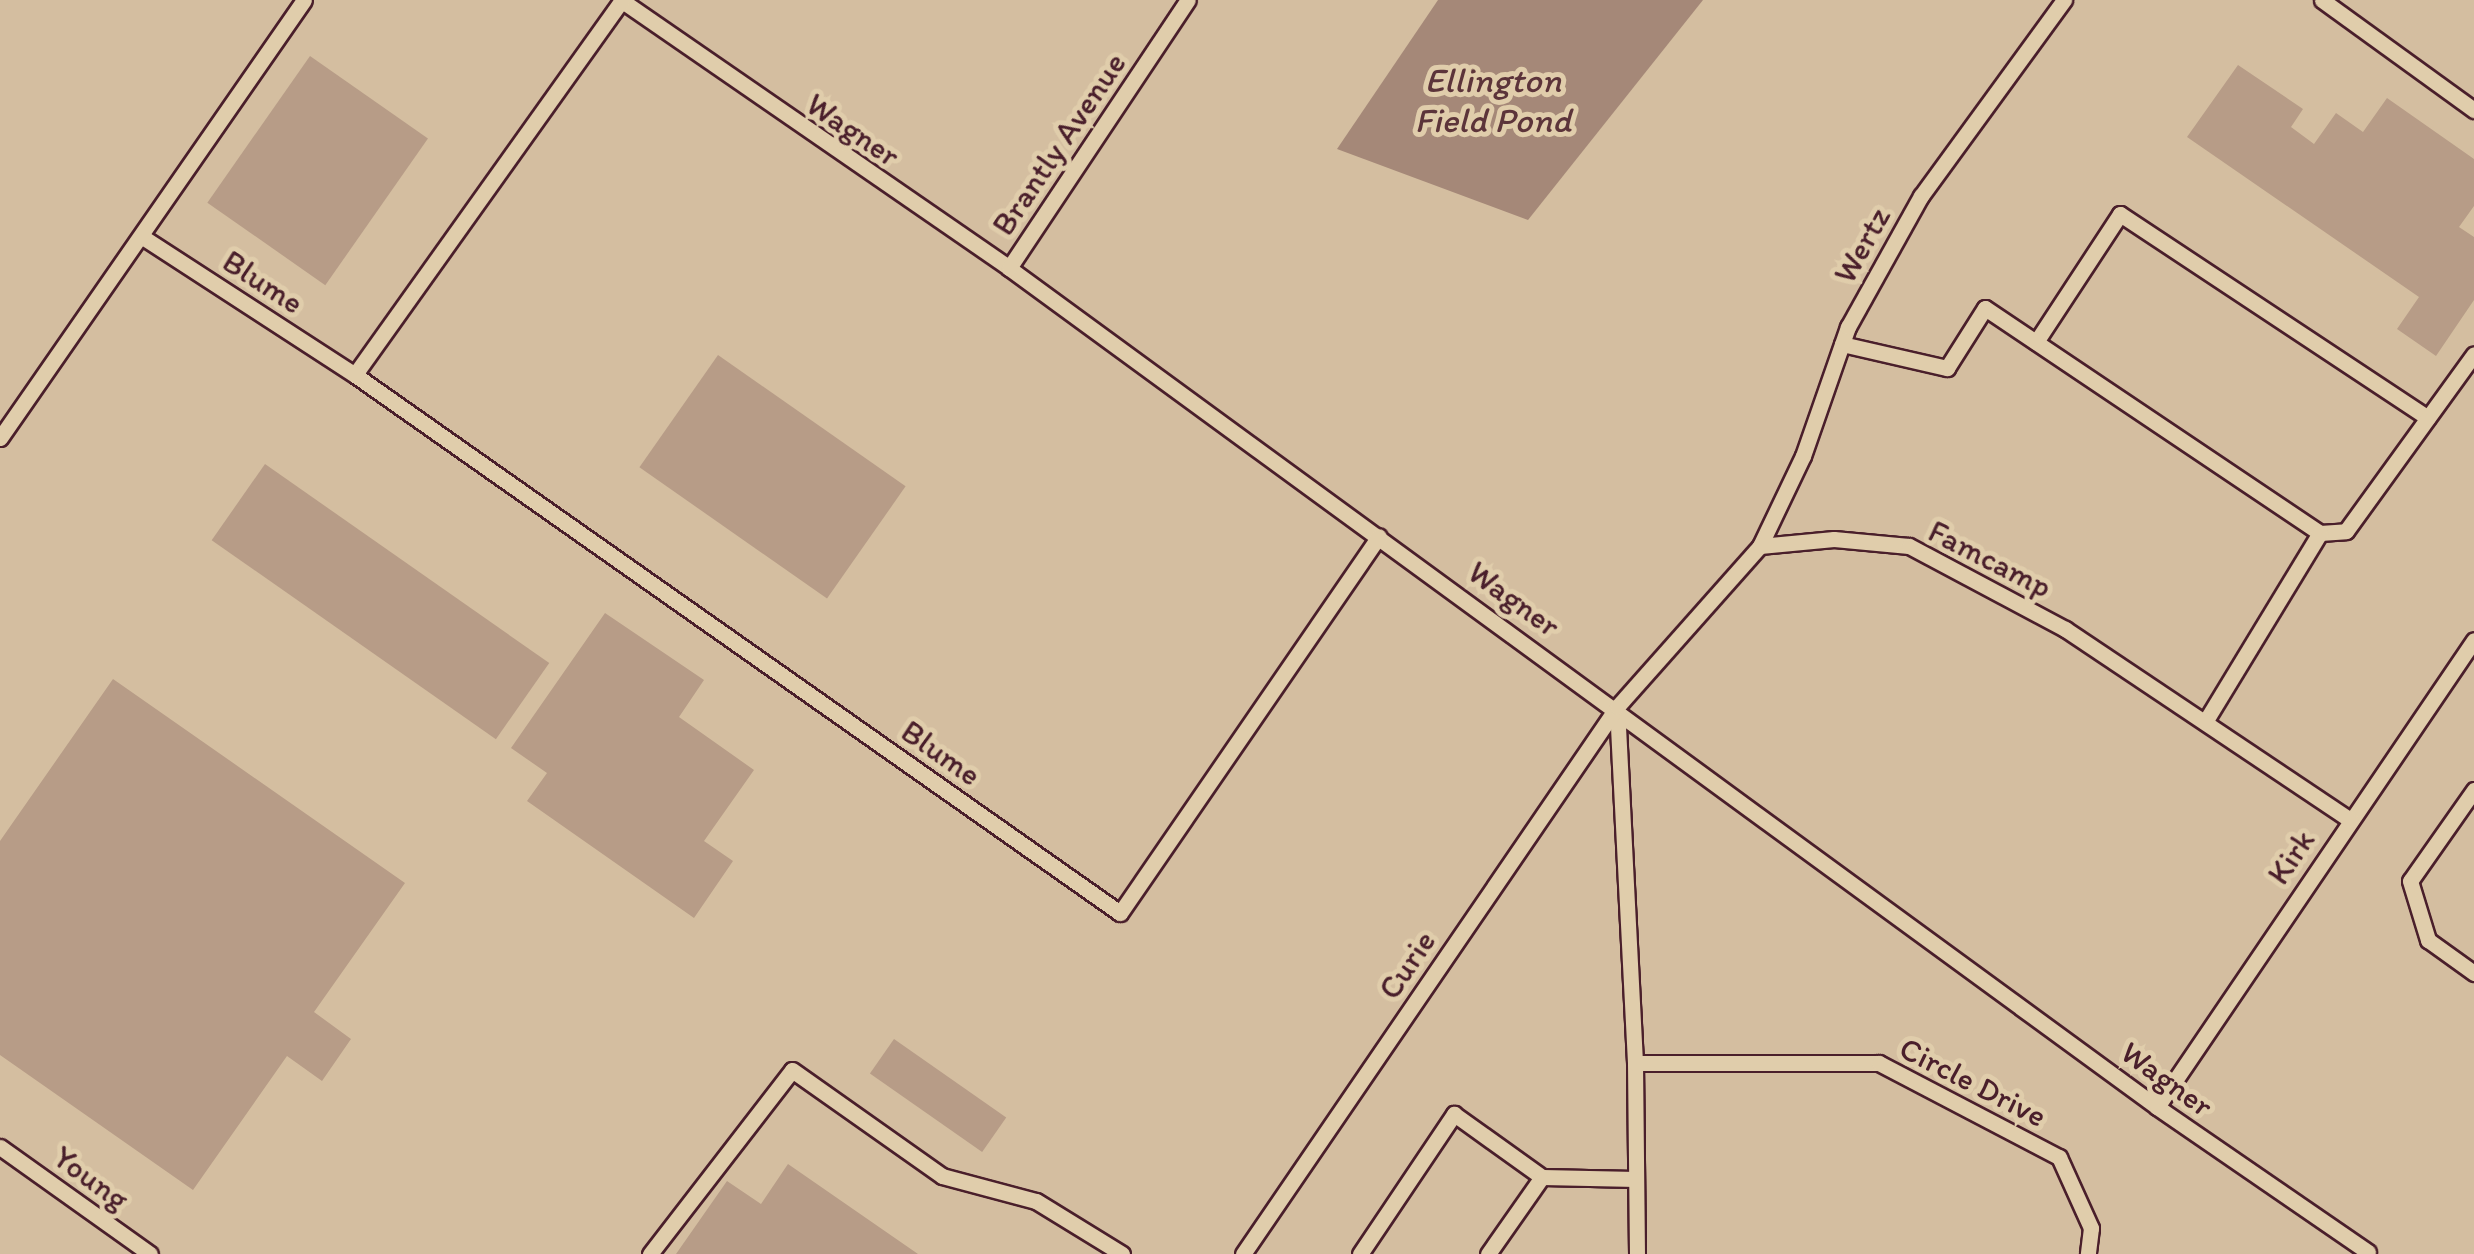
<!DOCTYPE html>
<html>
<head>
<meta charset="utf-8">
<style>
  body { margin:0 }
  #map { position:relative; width:2474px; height:1254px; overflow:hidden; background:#e0cdab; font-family:Itim,sans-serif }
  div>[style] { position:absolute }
  .built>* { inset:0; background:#d4bea0; transform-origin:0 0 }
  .water>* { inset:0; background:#a58878 }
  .building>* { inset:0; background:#b79c87; transform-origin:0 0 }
  .roads { filter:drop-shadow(2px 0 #4a1f2b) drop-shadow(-2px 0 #4a1f2b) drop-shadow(0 2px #4a1f2b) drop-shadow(0 -2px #4a1f2b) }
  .lane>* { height:15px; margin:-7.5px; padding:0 7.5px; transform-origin:7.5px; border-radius:7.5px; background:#e0cdab }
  span { translate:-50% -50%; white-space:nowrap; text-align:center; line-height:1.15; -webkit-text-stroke:10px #e0cdab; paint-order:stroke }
  .street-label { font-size:32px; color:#4a1f2b }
  .water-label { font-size:35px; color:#5c343a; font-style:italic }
</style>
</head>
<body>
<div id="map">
  <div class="built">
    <i style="left:0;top:0;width:2474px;height:1254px"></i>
  </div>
  <div class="water">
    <i style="clip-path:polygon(1438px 0,1703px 0,1528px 220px,1337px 149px)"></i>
  </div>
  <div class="building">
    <i style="left:310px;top:56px;width:144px;height:179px;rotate:35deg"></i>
    <i style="clip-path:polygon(2238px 65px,2303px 109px,2291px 127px,2314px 144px,2336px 113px,2363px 132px,2387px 98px,2474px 159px,2474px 206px,2459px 227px,2474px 237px,2474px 300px,2436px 356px,2397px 329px,2419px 297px,2187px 137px)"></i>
    <i style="left:718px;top:355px;width:229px;height:137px;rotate:35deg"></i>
    <i style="left:265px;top:464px;width:347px;height:93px;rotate:35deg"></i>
    <i style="clip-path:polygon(605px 613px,704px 680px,679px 717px,754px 770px,704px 841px,733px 861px,694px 918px,527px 801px,547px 773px,511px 748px)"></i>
    <i style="clip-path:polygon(113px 679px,405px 883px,314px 1012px,351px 1039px,322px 1081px,287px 1056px,193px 1190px,0 1055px,0 841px)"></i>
    <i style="left:894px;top:1039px;width:137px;height:42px;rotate:35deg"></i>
    <i style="clip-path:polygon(788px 1164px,918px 1254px,676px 1254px,727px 1181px,761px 1204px)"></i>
  </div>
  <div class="roads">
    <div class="lane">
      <i style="left:621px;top:0;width:472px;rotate:34.6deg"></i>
      <i style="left:1009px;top:268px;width:1422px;rotate:36.16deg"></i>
      <i style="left:2157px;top:1107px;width:256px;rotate:34.5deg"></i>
      <i style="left:622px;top:0;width:460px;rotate:125.5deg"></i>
      <i style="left:355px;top:375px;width:935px;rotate:35.12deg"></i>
      <i style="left:1120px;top:913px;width:457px;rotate:-55.5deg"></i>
      <i style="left:2322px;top:0;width:188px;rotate:35.9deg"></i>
      <i style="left:141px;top:236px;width:255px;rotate:33deg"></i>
      <i style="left:1009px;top:268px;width:322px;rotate:-56.3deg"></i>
      <i style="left:2036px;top:342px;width:153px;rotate:-56.7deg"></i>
      <i style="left:2120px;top:214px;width:369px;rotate:33.5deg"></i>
      <i style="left:1842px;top:344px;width:108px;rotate:12.9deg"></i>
      <i style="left:1947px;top:368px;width:71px;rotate:-57.7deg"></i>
      <i style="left:1985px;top:308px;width:404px;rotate:33.9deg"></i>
      <i style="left:2320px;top:533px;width:26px;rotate:-4deg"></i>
      <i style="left:2346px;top:531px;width:218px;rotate:-54.1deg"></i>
      <i style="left:0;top:438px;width:533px;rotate:-55.24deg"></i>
      <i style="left:1760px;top:546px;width:100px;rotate:-64.5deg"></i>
      <i style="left:1803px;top:456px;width:137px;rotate:-70.8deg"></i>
      <i style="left:1848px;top:327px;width:150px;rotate:-60.9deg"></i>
      <i style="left:1921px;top:196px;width:243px;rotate:-53.9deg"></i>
      <i style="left:1617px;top:707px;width:356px;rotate:87.1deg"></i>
      <i style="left:2205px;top:722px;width:221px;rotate:-58.7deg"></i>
      <i style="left:2474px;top:790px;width:111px;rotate:125.1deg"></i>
      <i style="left:2410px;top:881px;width:62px;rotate:73deg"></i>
      <i style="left:2428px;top:940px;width:57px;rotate:35.7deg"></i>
      <i style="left:2157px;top:1107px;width:564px;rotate:-55.83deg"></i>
      <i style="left:0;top:1147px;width:184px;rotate:35.5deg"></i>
      <i style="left:650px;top:1254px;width:232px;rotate:-52.3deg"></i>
      <i style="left:792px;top:1070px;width:184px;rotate:35.2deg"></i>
      <i style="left:942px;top:1176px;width:97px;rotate:14.9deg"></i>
      <i style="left:1036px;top:1201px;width:101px;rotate:31.6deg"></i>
      <i style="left:1243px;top:1254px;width:663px;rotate:-55.64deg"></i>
      <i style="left:1617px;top:707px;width:215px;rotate:-48.4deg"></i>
      <i style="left:1760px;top:546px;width:74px;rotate:-5.4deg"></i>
      <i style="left:1834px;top:539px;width:75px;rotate:5.3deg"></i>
      <i style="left:1909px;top:546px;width:177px;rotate:28deg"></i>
      <i style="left:2065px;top:629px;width:343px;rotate:33.8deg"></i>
      <i style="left:1360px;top:1254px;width:169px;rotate:-56.1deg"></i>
      <i style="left:1454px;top:1114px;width:108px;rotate:35.6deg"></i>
      <i style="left:1488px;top:1254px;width:94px;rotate:-55deg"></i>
      <i style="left:1542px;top:1177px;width:94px;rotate:1.2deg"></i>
      <i style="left:1637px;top:1254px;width:191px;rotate:-90.6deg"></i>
      <i style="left:1635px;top:1063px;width:244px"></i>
      <i style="left:1879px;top:1063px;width:203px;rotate:27.6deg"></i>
      <i style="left:2059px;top:1157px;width:78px;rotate:65.7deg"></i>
      <i style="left:2091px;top:1228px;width:26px;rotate:97deg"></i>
    </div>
  </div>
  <div class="street-label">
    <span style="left:853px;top:130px;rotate:34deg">Wagner</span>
    <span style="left:1059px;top:144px;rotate:-56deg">Brantly Avenue</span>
    <span style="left:1862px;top:245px;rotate:-61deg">Wertz</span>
    <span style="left:263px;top:282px;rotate:33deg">Blume</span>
    <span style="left:1990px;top:559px;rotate:27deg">Famcamp</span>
    <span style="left:1514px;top:599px;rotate:36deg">Wagner</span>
    <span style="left:941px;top:753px;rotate:35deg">Blume</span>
    <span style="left:2291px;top:857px;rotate:-56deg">Kirk</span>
    <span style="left:1407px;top:965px;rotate:-56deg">Curie</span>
    <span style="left:2167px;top:1079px;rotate:36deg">Wagner</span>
    <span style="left:1973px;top:1082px;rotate:27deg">Circle Drive</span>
    <span style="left:91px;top:1178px;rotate:36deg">Young</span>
  </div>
  <div class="water-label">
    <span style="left:1493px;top:100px">Ellington<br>Field Pond</span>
  </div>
</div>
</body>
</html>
